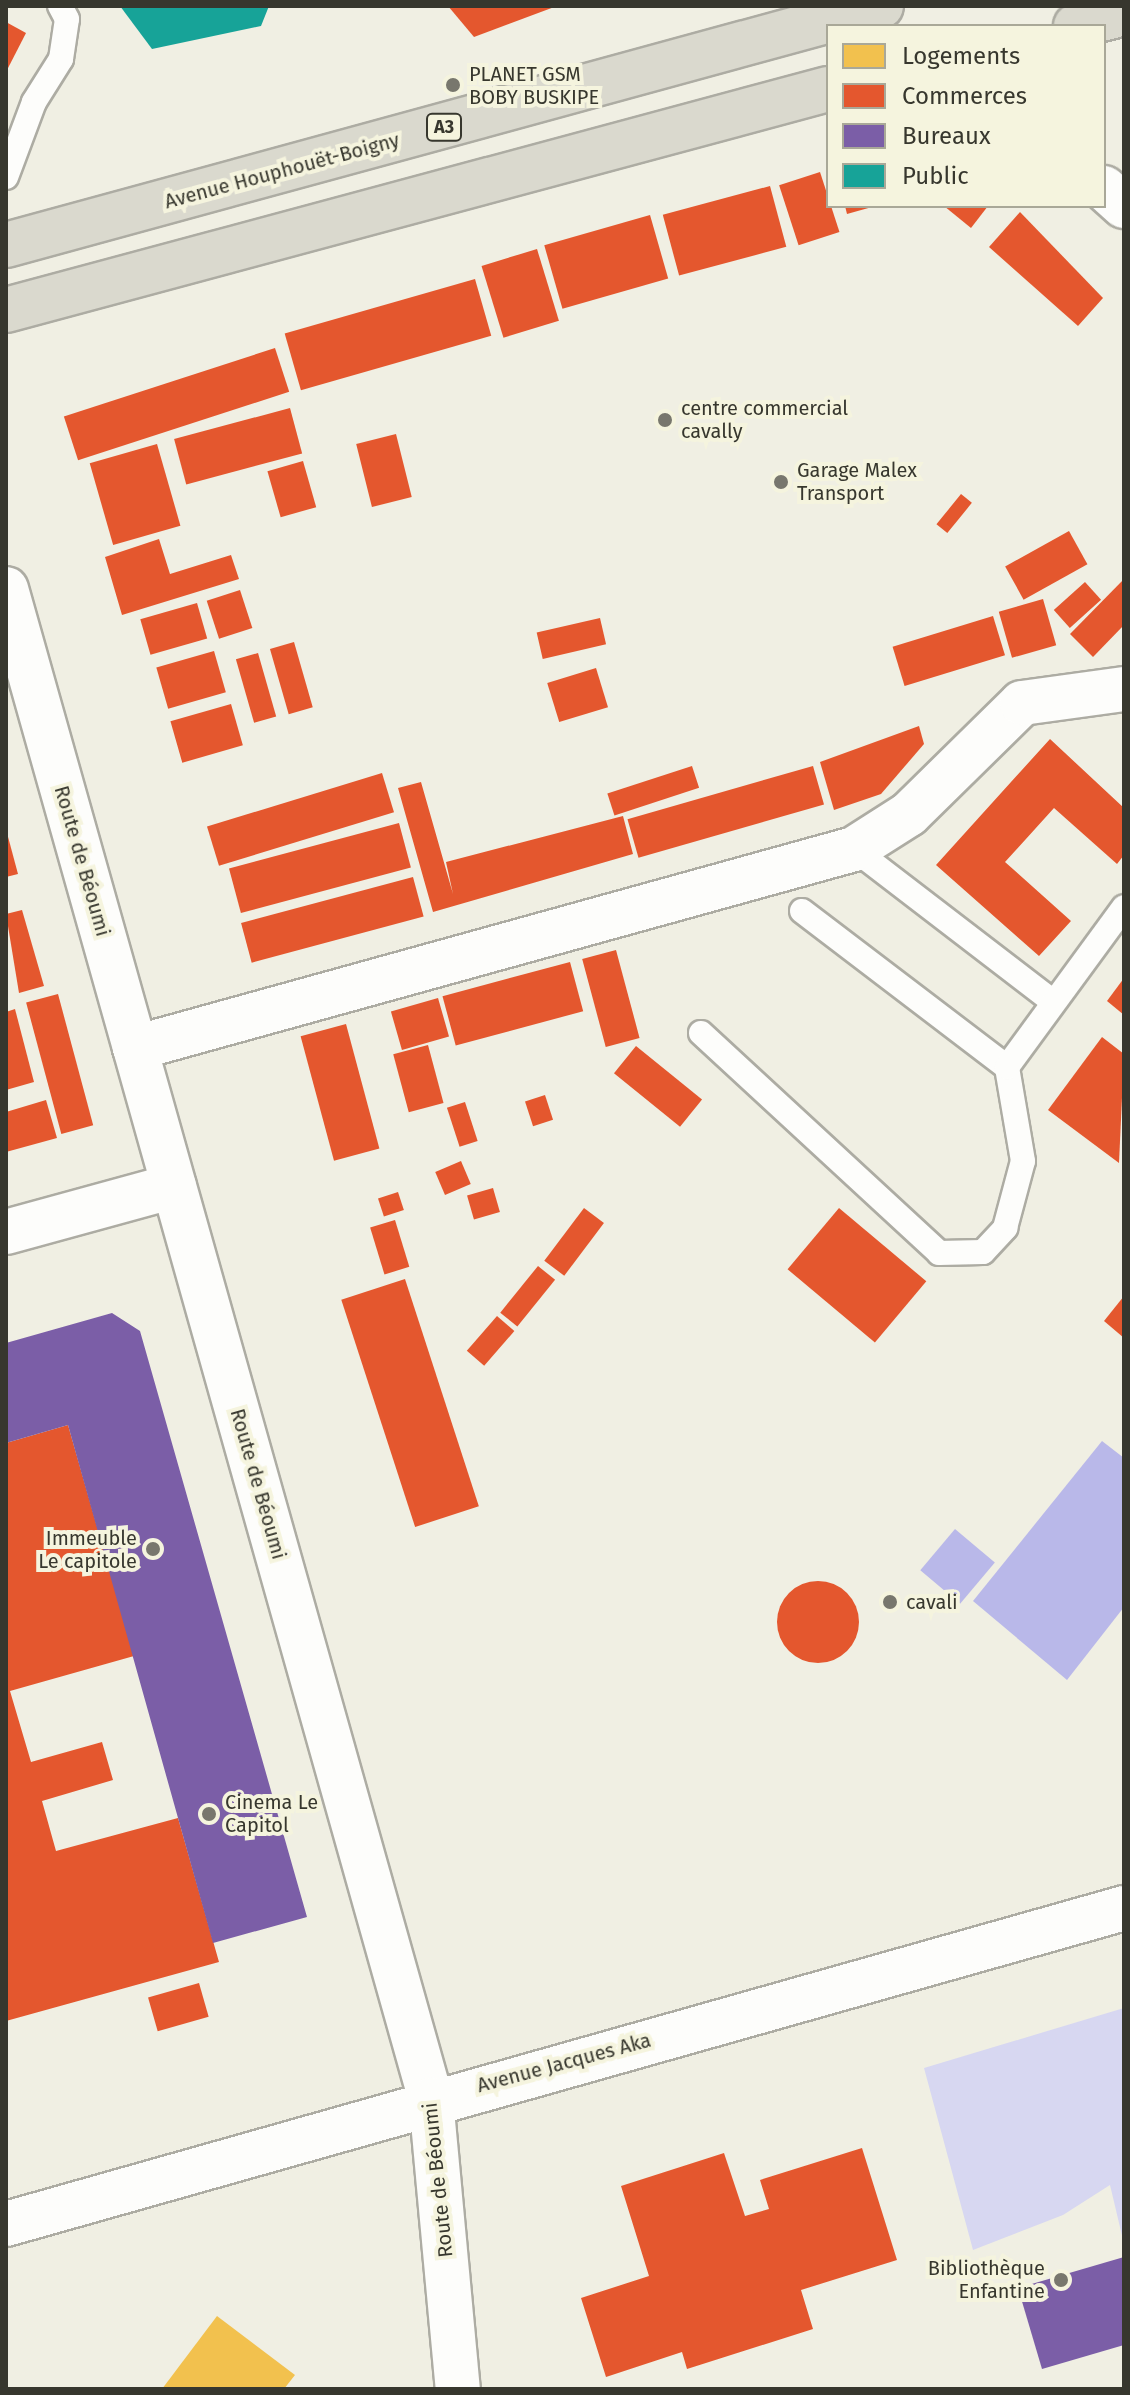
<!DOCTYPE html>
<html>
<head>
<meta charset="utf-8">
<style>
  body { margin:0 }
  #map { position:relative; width:1130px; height:2395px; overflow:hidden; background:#f0efe3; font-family:"Fira Sans",sans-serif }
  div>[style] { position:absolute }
  .green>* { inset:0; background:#d7d7f1 }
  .water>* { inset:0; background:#b9b8e9; transform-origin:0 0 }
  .homes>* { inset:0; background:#f2c14e }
  .shops>* { inset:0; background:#e4572e; transform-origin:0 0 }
  .round { border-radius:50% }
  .offices>* { inset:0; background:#7b5ea7 }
  .public>* { inset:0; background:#17a398 }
  .roads { filter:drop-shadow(2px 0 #adaca3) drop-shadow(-2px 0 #adaca3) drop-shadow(0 2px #adaca3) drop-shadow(0 -2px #adaca3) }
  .service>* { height:24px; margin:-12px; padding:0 12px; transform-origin:12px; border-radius:12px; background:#fdfdfb }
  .minor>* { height:44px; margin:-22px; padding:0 22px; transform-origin:22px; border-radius:22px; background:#fdfdfb }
  .tertiary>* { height:44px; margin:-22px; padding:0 22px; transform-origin:22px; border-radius:22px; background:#fdfdfb }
  .trunk>* { height:44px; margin:-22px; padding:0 22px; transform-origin:22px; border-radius:22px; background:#dad9ce }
  .dots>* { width:22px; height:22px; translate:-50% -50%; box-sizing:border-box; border:4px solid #f5f4de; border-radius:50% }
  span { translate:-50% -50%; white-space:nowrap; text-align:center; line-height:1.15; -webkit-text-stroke:8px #f5f4de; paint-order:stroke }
  .shield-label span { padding:2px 6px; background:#f5f4de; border:2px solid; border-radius:6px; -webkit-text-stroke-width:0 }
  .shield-label { font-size:18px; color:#37372e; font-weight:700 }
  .poi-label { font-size:20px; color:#37372e }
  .left { translate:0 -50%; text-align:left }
  .right { translate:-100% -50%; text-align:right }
  .street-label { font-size:20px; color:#37372e }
  .frame { position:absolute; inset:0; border:8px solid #37372e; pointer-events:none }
  .legend { position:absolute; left:826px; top:24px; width:280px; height:184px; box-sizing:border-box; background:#f5f4de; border:2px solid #a9a898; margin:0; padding:10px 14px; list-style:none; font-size:24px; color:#37372e }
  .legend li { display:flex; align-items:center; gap:16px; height:40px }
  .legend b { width:40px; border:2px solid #a9a898 }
</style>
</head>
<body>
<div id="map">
  <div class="green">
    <i style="clip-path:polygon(1124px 2008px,1124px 2244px,1110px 2185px,1063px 2215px,973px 2250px,924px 2068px)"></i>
  </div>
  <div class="water">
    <i style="clip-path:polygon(1102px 1441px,1124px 1458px,1124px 1607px,1067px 1680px,973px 1601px)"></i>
    <i style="left:955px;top:1529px;width:52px;height:54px;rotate:40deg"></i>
  </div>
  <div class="homes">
    <i style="clip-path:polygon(217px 2316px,295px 2375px,284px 2389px,162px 2389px)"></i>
  </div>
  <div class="shops">
    <i style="clip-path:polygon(448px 6px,557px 6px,474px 37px)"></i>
    <i style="clip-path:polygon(6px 22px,26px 33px,6px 72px)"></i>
    <i style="left:820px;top:172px;width:63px;height:43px;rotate:72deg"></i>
    <i style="left:770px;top:186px;width:63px;height:111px;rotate:75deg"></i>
    <i style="clip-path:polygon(845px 206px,872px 206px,872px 207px,847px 214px)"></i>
    <i style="clip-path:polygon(944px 206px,988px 206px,971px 228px)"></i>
    <i style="clip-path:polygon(1020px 212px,1103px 298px,1078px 326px,989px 247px)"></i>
    <i style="left:650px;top:215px;width:66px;height:110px;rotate:74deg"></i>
    <i style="left:537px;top:249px;width:75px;height:58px;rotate:73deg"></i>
    <i style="left:475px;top:279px;width:59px;height:198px;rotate:74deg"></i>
    <i style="left:275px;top:348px;width:46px;height:222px;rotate:72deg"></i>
    <i style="left:290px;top:408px;width:47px;height:120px;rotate:75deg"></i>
    <i style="left:396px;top:434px;width:65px;height:41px;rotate:76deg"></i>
    <i style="left:157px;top:444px;width:85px;height:70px;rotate:74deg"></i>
    <i style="left:303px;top:461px;width:48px;height:37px;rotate:74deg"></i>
    <i style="left:961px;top:494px;width:14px;height:39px;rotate:39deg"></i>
    <i style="left:1069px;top:531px;width:38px;height:73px;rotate:61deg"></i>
    <i style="clip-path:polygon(159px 539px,170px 574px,231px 555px,239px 579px,122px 615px,105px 557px)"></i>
    <i style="clip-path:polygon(1124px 579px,1124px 625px,1093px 657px,1070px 634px)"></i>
    <i style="left:1085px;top:582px;width:24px;height:42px;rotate:48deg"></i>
    <i style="left:240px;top:590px;width:40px;height:35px;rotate:72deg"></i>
    <i style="left:1043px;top:599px;width:48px;height:46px;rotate:74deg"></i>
    <i style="left:197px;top:603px;width:37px;height:59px;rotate:74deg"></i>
    <i style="left:993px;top:616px;width:41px;height:105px;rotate:73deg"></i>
    <i style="left:600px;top:618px;width:27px;height:65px;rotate:77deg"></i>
    <i style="left:294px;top:642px;width:68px;height:25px;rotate:74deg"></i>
    <i style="left:214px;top:651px;width:43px;height:60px;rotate:74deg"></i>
    <i style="left:258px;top:653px;width:66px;height:23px;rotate:74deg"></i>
    <i style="left:596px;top:668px;width:41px;height:51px;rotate:73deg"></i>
    <i style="left:231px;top:704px;width:43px;height:63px;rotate:74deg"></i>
    <i style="clip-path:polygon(919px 726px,924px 744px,881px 794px,834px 810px,820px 762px)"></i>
    <i style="clip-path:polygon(1050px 739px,1124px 808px,1124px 855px,1117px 864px,1054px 808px,1005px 862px,1071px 921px,1039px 956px,936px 865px)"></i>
    <i style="left:692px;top:766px;width:23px;height:89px;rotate:72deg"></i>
    <i style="left:813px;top:766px;width:40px;height:193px;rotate:74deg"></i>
    <i style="left:382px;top:773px;width:41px;height:183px;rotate:73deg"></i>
    <i style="clip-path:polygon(421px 782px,453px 894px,446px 862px,623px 816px,633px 854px,433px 912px,398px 788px)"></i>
    <i style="left:399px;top:823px;width:46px;height:176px;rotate:75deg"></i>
    <i style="clip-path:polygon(7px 833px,18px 874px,6px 877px,6px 834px)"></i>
    <i style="left:413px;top:877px;width:41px;height:178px;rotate:75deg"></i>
    <i style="clip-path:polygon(22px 910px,44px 986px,19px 993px,6px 914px)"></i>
    <i style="left:616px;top:950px;width:91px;height:35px;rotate:75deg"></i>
    <i style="left:570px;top:962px;width:51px;height:132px;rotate:75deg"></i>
    <i style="clip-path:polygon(1124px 978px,1124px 1015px,1107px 1001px)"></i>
    <i style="left:58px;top:994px;width:136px;height:33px;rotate:75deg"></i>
    <i style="left:438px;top:998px;width:40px;height:49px;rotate:74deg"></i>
    <i style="clip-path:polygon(15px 1009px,34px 1082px,6px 1090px,6px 1012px)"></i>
    <i style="left:346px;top:1024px;width:129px;height:47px;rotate:75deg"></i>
    <i style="clip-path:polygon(1102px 1037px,1124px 1054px,1119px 1163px,1048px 1110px)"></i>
    <i style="left:428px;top:1045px;width:60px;height:36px;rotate:75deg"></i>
    <i style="left:636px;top:1046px;width:85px;height:35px;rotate:39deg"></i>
    <i style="left:545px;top:1095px;width:26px;height:21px;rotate:72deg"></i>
    <i style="clip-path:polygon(46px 1100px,57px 1138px,6px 1152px,6px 1112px)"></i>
    <i style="left:465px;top:1102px;width:41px;height:19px;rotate:72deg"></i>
    <i style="left:461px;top:1161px;width:25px;height:28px;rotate:67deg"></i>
    <i style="left:493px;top:1188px;width:25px;height:27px;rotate:74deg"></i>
    <i style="left:398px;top:1192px;width:19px;height:21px;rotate:72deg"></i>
    <i style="left:584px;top:1208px;width:25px;height:66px;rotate:37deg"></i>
    <i style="left:839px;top:1208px;width:114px;height:80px;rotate:40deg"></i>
    <i style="left:395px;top:1220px;width:49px;height:26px;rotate:73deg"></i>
    <i style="left:538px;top:1266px;width:22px;height:60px;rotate:39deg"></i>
    <i style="left:405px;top:1279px;width:239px;height:67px;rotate:72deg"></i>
    <i style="clip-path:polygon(1124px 1296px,1124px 1338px,1104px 1321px)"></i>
    <i style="left:497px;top:1316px;width:23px;height:46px;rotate:41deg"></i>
    <i style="clip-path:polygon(68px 1425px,134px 1656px,10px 1691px,31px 1762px,102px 1742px,113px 1780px,42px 1801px,56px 1851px,178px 1818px,219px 1962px,6px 2021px,6px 1443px)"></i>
    <i class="round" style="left:777px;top:1581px;width:82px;height:82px"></i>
    <i style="left:199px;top:1983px;width:35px;height:53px;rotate:74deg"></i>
    <i style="clip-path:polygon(862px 2148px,897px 2260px,801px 2290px,813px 2329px,687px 2369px,682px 2352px,606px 2377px,581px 2298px,649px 2276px,621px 2186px,724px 2153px,745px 2216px,769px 2209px,760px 2180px)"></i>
  </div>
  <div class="offices">
    <i style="clip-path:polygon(112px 1313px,140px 1331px,307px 1917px,213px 1943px,68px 1425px,6px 1443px,6px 1343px)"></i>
    <i style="clip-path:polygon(1124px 2257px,1124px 2345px,1042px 2369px,1018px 2288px)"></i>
  </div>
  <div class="public">
    <i style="clip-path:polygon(120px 6px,269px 6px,261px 26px,152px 49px)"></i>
  </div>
  <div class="roads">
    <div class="service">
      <i style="left:6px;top:177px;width:80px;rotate:-69.5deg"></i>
      <i style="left:34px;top:102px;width:51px;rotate:-57.9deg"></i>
      <i style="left:61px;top:59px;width:40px;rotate:-81.5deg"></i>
      <i style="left:67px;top:19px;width:15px;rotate:-118deg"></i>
      <i style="left:854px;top:849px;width:248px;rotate:37.5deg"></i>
      <i style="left:802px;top:911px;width:258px;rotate:37.3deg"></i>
      <i style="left:701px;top:1033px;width:324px;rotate:42.7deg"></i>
      <i style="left:939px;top:1253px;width:44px;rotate:-1.3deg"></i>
      <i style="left:983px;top:1252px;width:33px;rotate:-47deg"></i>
      <i style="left:1005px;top:1228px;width:69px;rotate:-75deg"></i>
      <i style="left:1023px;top:1161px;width:95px;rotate:-99.7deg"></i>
      <i style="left:1007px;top:1067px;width:198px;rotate:-53.8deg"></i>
    </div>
    <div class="minor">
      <i style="left:135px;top:1048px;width:746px;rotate:-15.47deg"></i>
      <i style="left:854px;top:849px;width:65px;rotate:-32.5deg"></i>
      <i style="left:909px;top:814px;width:158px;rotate:-44.5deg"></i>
      <i style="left:1022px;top:703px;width:103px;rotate:-7.8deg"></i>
      <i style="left:6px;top:1232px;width:174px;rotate:-15.3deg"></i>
    </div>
    <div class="tertiary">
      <i style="left:1104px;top:188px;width:27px;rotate:42deg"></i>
      <i style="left:6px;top:589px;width:1570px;rotate:74.29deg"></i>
      <i style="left:431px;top:2100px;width:290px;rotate:84.7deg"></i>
      <i style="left:6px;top:2224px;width:1162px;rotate:-15.78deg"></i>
    </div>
    <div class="trunk">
      <i style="left:1076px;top:26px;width:50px;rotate:-15.2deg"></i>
      <i style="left:6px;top:245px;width:907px;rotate:-15.28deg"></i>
      <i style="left:6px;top:310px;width:851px;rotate:-15.05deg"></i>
    </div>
  </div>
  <div class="dots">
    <i style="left:453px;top:85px;background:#78776d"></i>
    <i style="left:665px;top:420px;background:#78776d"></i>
    <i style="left:781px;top:482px;background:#78776d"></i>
    <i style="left:153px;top:1549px;background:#78776d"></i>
    <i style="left:890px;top:1602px;background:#78776d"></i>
    <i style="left:209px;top:1814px;background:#78776d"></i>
    <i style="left:1061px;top:2280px;background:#78776d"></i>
  </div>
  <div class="shield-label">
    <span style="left:444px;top:127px">A3</span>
  </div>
  <div class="poi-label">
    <span class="left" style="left:469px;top:86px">PLANET GSM<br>BOBY BUSKIPE</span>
    <span class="left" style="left:681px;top:420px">centre commercial<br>cavally</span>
    <span class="left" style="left:797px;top:482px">Garage Malex<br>Transport</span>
    <span class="right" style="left:137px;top:1550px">Immeuble<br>Le capitole</span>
    <span class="left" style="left:906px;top:1602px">cavali</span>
    <span class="left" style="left:225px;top:1814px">Cinema Le<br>Capitol</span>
    <span class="right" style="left:1045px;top:2280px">Bibliothèque<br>Enfantine</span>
  </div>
  <div class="street-label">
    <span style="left:282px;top:171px;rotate:-15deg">Avenue Houphouët-Boigny</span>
    <span style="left:82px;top:861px;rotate:74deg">Route de Béoumi</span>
    <span style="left:258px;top:1484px;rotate:74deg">Route de Béoumi</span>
    <span style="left:564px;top:2063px;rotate:-15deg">Avenue Jacques Aka</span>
    <span style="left:438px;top:2180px;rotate:-96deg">Route de Béoumi</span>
  </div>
  <div class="frame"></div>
  <ul class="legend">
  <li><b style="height:22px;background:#f2c14e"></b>Logements</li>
  <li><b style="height:22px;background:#e4572e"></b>Commerces</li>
  <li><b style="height:22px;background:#7b5ea7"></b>Bureaux</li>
  <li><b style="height:22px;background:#17a398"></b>Public</li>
  </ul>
</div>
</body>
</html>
